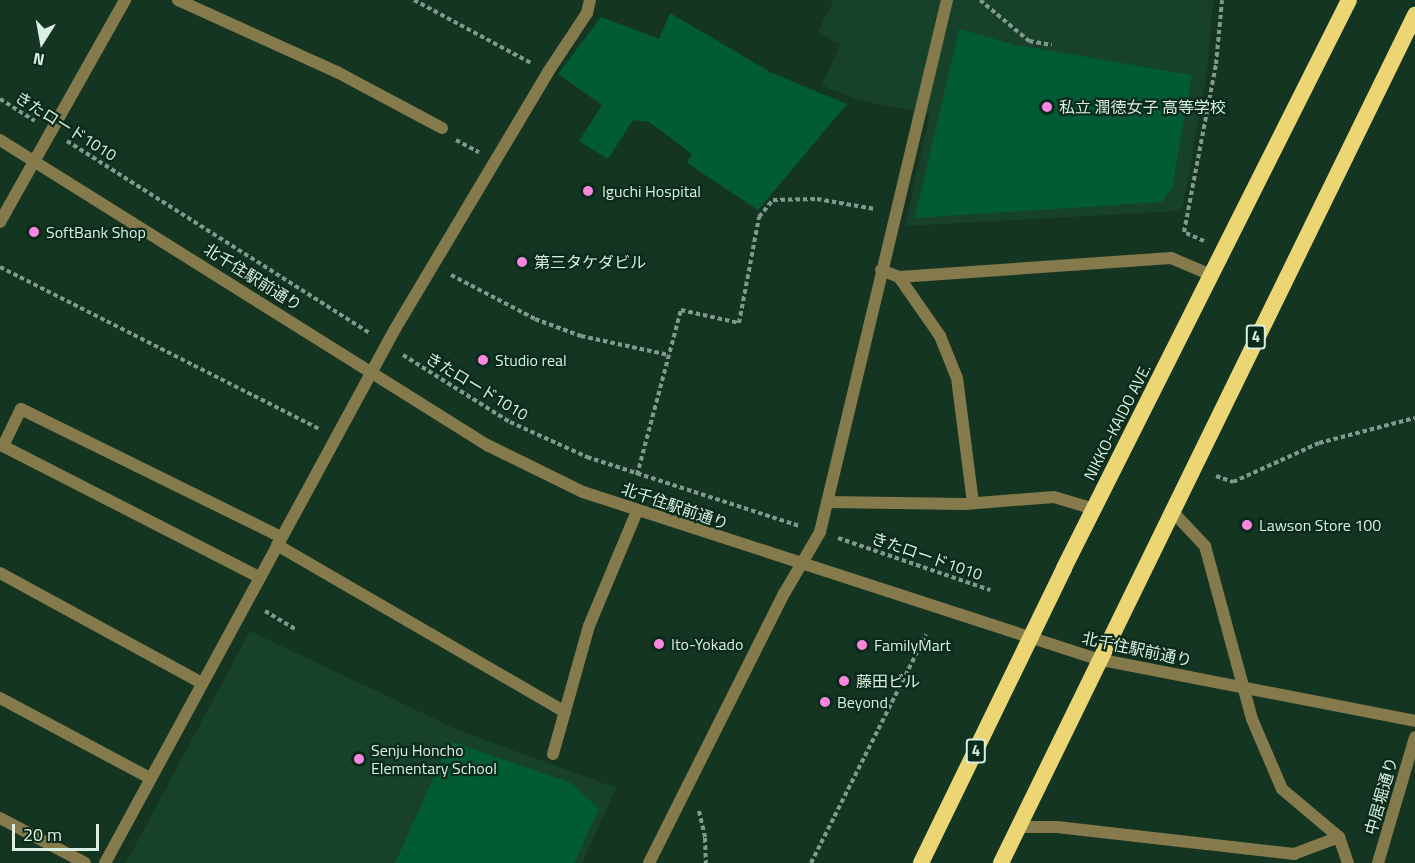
<!DOCTYPE html>
<html>
<head>
<meta charset="utf-8">
<style>
  body { margin:0 }
  #map { position:relative; width:1415px; height:863px; overflow:hidden; background:#153523; font-family:"Titillium Web","Noto Sans JP",sans-serif }
  div>[style] { position:absolute }
  .built>* { inset:0; background:#18412b }
  .green>* { inset:0; background:#015c36 }
  .path>* { height:4px; margin-top:-2px; transform-origin:0; background:repeating-linear-gradient(90deg,#819a8c 0 4.5px,transparent 0 7.5px) }
  .service>* { height:12px; margin:-6px; padding:0 6px; transform-origin:6px; border-radius:6px; background:#847a4b }
  .minor>* { height:12px; margin:-6px; padding:0 6px; transform-origin:6px; border-radius:6px; background:#847a4b }
  .tertiary>* { height:12px; margin:-6px; padding:0 6px; transform-origin:6px; border-radius:6px; background:#847a4b }
  .trunk>* { height:16px; margin:-8px; padding:0 8px; transform-origin:8px; border-radius:8px; background:#ebd673 }
  .dots>* { width:16px; height:16px; translate:-50% -50%; box-sizing:border-box; border:3px solid #092b1a; border-radius:50% }
  span { translate:-50% -50%; white-space:nowrap; text-align:center; line-height:1.15; -webkit-text-stroke:4.5px #092b1a; paint-order:stroke }
  .shield-label span { padding:2px 4px; background:#092b1a; border:2px solid; border-radius:4px; -webkit-text-stroke-width:0 }
  .shield-label { font-size:15px; color:#dbeee2; font-weight:700 }
  .poi-label { font-size:16px; color:#dbeee2 }
  .left { translate:0 -50%; text-align:left }
  .street-label { font-size:16px; color:#dbeee2 }
  .north { position:absolute; left:12px; top:12px; width:60px; height:60px; -webkit-text-stroke:4px #092b1a; paint-order:stroke; rotate:191deg; font-size:16px; font-weight:700; line-height:24px; text-align:center; color:#dbeee2 }
  .north::after { content:''; display:block; margin:auto; width:21px; height:27px; background:#dbeee2; clip-path:polygon(50% 0,100% 100%,50% 72%,0 100%) }
  .scale { position:absolute; left:12px; top:824px; width:87px; height:27px; box-sizing:border-box; border:3px solid #dbeee2; border-top:0; padding-left:8px; font-size:18px; line-height:21px; white-space:nowrap; color:#dbeee2; -webkit-text-stroke:4px #092b1a; paint-order:stroke }
</style>
</head>
<body>
<div id="map">
  <div class="built">
    <i style="clip-path:polygon(834px 0,1213px 0,1207px 71px,1183px 206px,1178px 211px,905px 226px,930px 114px,858px 100px,822px 85px,840px 45px,818px 31px)"></i>
    <i style="clip-path:polygon(250px 631px,458px 730px,616px 788px,582px 863px,126px 863px)"></i>
  </div>
  <div class="green">
    <i style="clip-path:polygon(670px 13px,772px 73px,847px 104px,758px 210px,687px 163px,692px 154px,649px 122px,633px 120px,608px 159px,579px 141px,602px 105px,558px 74px,601px 17px,659px 39px)"></i>
    <i style="clip-path:polygon(959px 29px,1016px 45px,1192px 75px,1172px 188px,1162px 202px,915px 218px)"></i>
    <i style="clip-path:polygon(450px 741px,571px 783px,599px 809px,574px 863px,395px 863px)"></i>
  </div>
  <div class="path">
    <i style="left:414px;top:0;width:133px;rotate:28.3deg"></i>
    <i style="left:980px;top:0;width:64px;rotate:39.9deg"></i>
    <i style="left:1029px;top:41px;width:23px;rotate:10deg"></i>
    <i style="left:0;top:99px;width:41px;rotate:32.2deg"></i>
    <i style="left:456px;top:140px;width:26px;rotate:28deg"></i>
    <i style="left:67px;top:141px;width:359px;rotate:32.4deg"></i>
    <i style="left:1204px;top:241px;width:22px;rotate:-156deg"></i>
    <i style="left:1184px;top:232px;width:171px;rotate:-79.2deg"></i>
    <i style="left:1216px;top:64px;width:64px;rotate:-84.6deg"></i>
    <i style="left:0;top:267px;width:358px;rotate:26.9deg"></i>
    <i style="left:451px;top:275px;width:95px;rotate:27.6deg"></i>
    <i style="left:535px;top:319px;width:49px;rotate:20.3deg"></i>
    <i style="left:581px;top:336px;width:90px;rotate:12.2deg"></i>
    <i style="left:403px;top:355px;width:126px;rotate:32.1deg"></i>
    <i style="left:510px;top:422px;width:85px;rotate:24.4deg"></i>
    <i style="left:587px;top:457px;width:223px;rotate:18deg"></i>
    <i style="left:637px;top:475px;width:171px;rotate:-75.1deg"></i>
    <i style="left:681px;top:310px;width:59px;rotate:12.6deg"></i>
    <i style="left:739px;top:323px;width:108px;rotate:-79.3deg"></i>
    <i style="left:759px;top:217px;width:22px;rotate:-51deg"></i>
    <i style="left:773px;top:200px;width:44px;rotate:-1.3deg"></i>
    <i style="left:817px;top:199px;width:59px;rotate:9.8deg"></i>
    <i style="left:1216px;top:476px;width:18px;rotate:19deg"></i>
    <i style="left:1233px;top:482px;width:94px;rotate:-24.4deg"></i>
    <i style="left:1319px;top:443px;width:99px;rotate:-14.6deg"></i>
    <i style="left:838px;top:538px;width:161px;rotate:18.9deg"></i>
    <i style="left:265px;top:611px;width:37px;rotate:31deg"></i>
    <i style="left:699px;top:811px;width:28px;rotate:77deg"></i>
    <i style="left:705px;top:838px;width:25px;rotate:88deg"></i>
    <i style="left:811px;top:863px;width:256px;rotate:-63.3deg"></i>
  </div>
  <div class="service">
    <i style="left:178px;top:0;width:175px;rotate:24.4deg"></i>
    <i style="left:337px;top:72px;width:119px;rotate:28.1deg"></i>
    <i style="left:881px;top:270px;width:19px;rotate:21deg"></i>
    <i style="left:899px;top:277px;width:72px;rotate:55.2deg"></i>
    <i style="left:940px;top:336px;width:45px;rotate:68deg"></i>
    <i style="left:957px;top:378px;width:126px;rotate:82.7deg"></i>
    <i style="left:899px;top:277px;width:273px;rotate:-4deg"></i>
    <i style="left:1171px;top:258px;width:43px;rotate:23deg"></i>
    <i style="left:965px;top:504px;width:89px;rotate:-4.5deg"></i>
    <i style="left:1054px;top:497px;width:42px;rotate:16.7deg"></i>
    <i style="left:1171px;top:510px;width:50px;rotate:46.6deg"></i>
    <i style="left:1205px;top:546px;width:179px;rotate:74.8deg"></i>
    <i style="left:1252px;top:719px;width:76px;rotate:66.8deg"></i>
    <i style="left:1282px;top:789px;width:75px;rotate:40.1deg"></i>
    <i style="left:1339px;top:837px;width:28px;rotate:71deg"></i>
    <i style="left:277px;top:545px;width:333px;rotate:30.1deg"></i>
    <i style="left:0;top:573px;width:228px;rotate:28.6deg"></i>
    <i style="left:259px;top:577px;width:288px;rotate:-152.9deg"></i>
    <i style="left:3px;top:446px;width:41px;rotate:-64.1deg"></i>
    <i style="left:21px;top:409px;width:290px;rotate:26.2deg"></i>
    <i style="left:0;top:698px;width:170px;rotate:28.1deg"></i>
    <i style="left:553px;top:754px;width:133px;rotate:-74.3deg"></i>
    <i style="left:589px;top:626px;width:125px;rotate:-67.3deg"></i>
    <i style="left:0;top:818px;width:96px;rotate:27.9deg"></i>
    <i style="left:1019px;top:827px;width:38px"></i>
    <i style="left:1057px;top:827px;width:239px;rotate:6.5deg"></i>
    <i style="left:1294px;top:854px;width:48px;rotate:-20.7deg"></i>
  </div>
  <div class="minor">
    <i style="left:0;top:222px;width:255px;rotate:-60.6deg"></i>
    <i style="left:827px;top:502px;width:137px;rotate:0.8deg"></i>
    <i style="left:105px;top:863px;width:608px;rotate:-61.49deg"></i>
    <i style="left:395px;top:329px;width:299px;rotate:-59.2deg"></i>
    <i style="left:548px;top:72px;width:71px;rotate:-56.5deg"></i>
    <i style="left:587px;top:13px;width:13px;rotate:-77deg"></i>
    <i style="left:649px;top:863px;width:303px;rotate:-63.4deg"></i>
    <i style="left:785px;top:592px;width:69px;rotate:-59.7deg"></i>
    <i style="left:820px;top:532px;width:547px;rotate:-76.57deg"></i>
    <i style="left:1378px;top:863px;width:131px;rotate:-73.6deg"></i>
  </div>
  <div class="tertiary">
    <i style="left:0;top:140px;width:575px;rotate:32.06deg"></i>
    <i style="left:487px;top:445px;width:107px;rotate:26.1deg"></i>
    <i style="left:583px;top:492px;width:540px;rotate:18deg"></i>
    <i style="left:1097px;top:659px;width:324px;rotate:11deg"></i>
  </div>
  <div class="trunk">
    <i style="left:921px;top:863px;width:328px;rotate:-64.1deg"></i>
    <i style="left:1064px;top:568px;width:635px;rotate:-63.35deg"></i>
    <i style="left:1001px;top:863px;width:944px;rotate:-63.98deg"></i>
  </div>
  <div class="dots">
    <i style="left:1047px;top:107px;background:#fe86e0"></i>
    <i style="left:588px;top:191px;background:#fe86e0"></i>
    <i style="left:34px;top:232px;background:#fe86e0"></i>
    <i style="left:522px;top:262px;background:#fe86e0"></i>
    <i style="left:483px;top:360px;background:#fe86e0"></i>
    <i style="left:1247px;top:525px;background:#fe86e0"></i>
    <i style="left:659px;top:644px;background:#fe86e0"></i>
    <i style="left:862px;top:645px;background:#fe86e0"></i>
    <i style="left:844px;top:681px;background:#fe86e0"></i>
    <i style="left:825px;top:702px;background:#fe86e0"></i>
    <i style="left:359px;top:759px;background:#fe86e0"></i>
  </div>
  <div class="shield-label">
    <span style="left:1256px;top:337px">4</span>
    <span style="left:976px;top:751px">4</span>
  </div>
  <div class="poi-label">
    <span class="left" style="left:1059px;top:107px">私立 潤徳女子 高等学校</span>
    <span class="left" style="left:602px;top:191px">Iguchi Hospital</span>
    <span class="left" style="left:46px;top:232px">SoftBank Shop</span>
    <span class="left" style="left:534px;top:262px">第三タケダビル</span>
    <span class="left" style="left:495px;top:360px">Studio real</span>
    <span class="left" style="left:1259px;top:525px">Lawson Store 100</span>
    <span class="left" style="left:671px;top:644px">Ito-Yokado</span>
    <span class="left" style="left:874px;top:645px">FamilyMart</span>
    <span class="left" style="left:856px;top:681px">藤田ビル</span>
    <span class="left" style="left:837px;top:702px">Beyond</span>
    <span class="left" style="left:371px;top:759px">Senju Honcho<br>Elementary School</span>
  </div>
  <div class="street-label">
    <span style="left:66px;top:126px;rotate:32deg">きたロード1010</span>
    <span style="left:253px;top:277px;rotate:32deg">北千住駅前通り</span>
    <span style="left:477px;top:386px;rotate:31deg">きたロード1010</span>
    <span style="left:1117px;top:422px;rotate:-63deg">NIKKO-KAIDO AVE.</span>
    <span style="left:675px;top:506px;rotate:19deg">北千住駅前通り</span>
    <span style="left:927px;top:556px;rotate:19deg">きたロード1010</span>
    <span style="left:1137px;top:649px;rotate:12deg">北千住駅前通り</span>
    <span style="left:1381px;top:796px;rotate:-74deg">中居堀通り</span>
  </div>
  <div class="north">N</div>
  <div class="scale">20 m</div>
</div>
</body>
</html>
